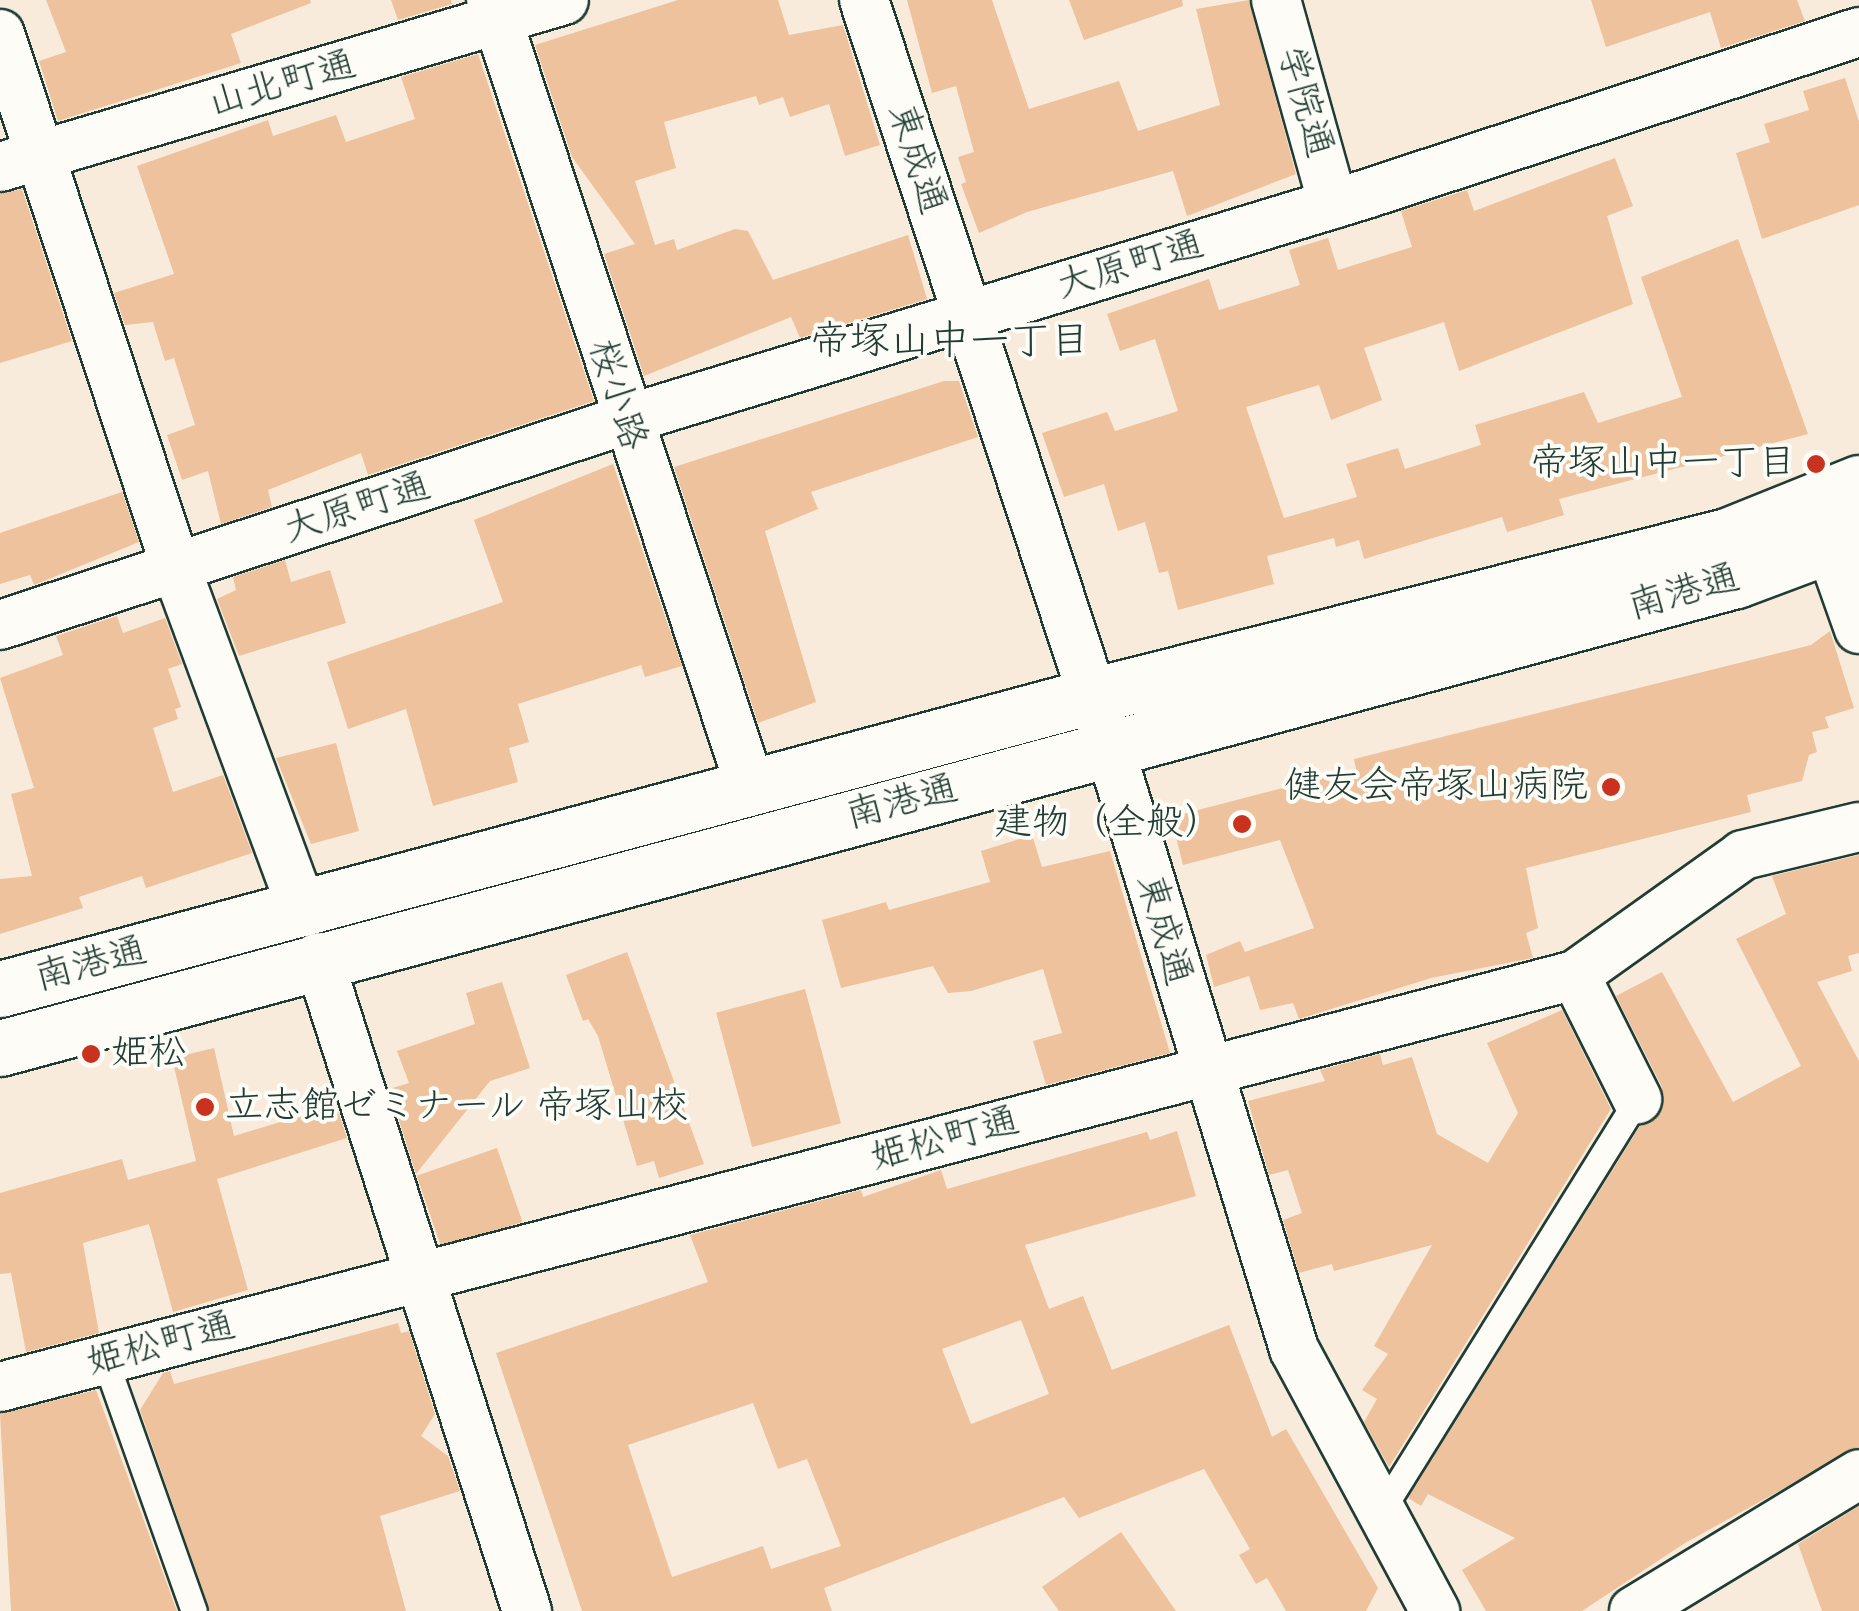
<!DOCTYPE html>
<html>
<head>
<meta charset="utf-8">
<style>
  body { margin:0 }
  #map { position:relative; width:1859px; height:1611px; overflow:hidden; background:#f8ebdc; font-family:Mynerve,"Klee One",sans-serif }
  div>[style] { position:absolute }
  .building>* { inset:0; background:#edc29d; transform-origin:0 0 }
  .roads { filter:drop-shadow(2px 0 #1f3d34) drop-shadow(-2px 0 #1f3d34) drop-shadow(0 2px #1f3d34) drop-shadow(0 -2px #1f3d34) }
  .service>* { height:25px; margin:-12.5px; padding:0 12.5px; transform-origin:12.5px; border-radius:12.5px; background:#fdfcf7 }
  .minor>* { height:48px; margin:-24px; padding:0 24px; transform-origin:24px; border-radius:24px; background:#fdfcf7 }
  .primary>* { height:55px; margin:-27.5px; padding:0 27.5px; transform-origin:27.5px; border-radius:27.5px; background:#fdfcf7 }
  .dots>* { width:28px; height:28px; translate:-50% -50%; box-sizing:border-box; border:5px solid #fdfcf7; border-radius:50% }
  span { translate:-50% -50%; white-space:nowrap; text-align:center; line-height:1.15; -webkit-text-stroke:8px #fdfcf7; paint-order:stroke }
  .street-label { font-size:38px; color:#1f3d34 }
  .poi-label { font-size:38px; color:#1f3d34 }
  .right { translate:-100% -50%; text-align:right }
  .left { translate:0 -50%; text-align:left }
  .neighbourhood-label { font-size:40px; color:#1f3d34 }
</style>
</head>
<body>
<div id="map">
  <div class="building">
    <i style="clip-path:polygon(46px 0,310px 0,311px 3px,231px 34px,241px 63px,58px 121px,39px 61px,66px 52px)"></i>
    <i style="clip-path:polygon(391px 0,451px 0,452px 4px,398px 20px)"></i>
    <i style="clip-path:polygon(678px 0,778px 0,789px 35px,843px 25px,880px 145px,845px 156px,829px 104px,790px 117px,783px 97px,759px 105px,756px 96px,664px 122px,676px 168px,635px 181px,655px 245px,674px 239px,677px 250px,735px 229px,748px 231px,773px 280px,908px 235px,927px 299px,800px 338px,791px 317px,644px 376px,604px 254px,635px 244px,572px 157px,535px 45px)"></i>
    <i style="clip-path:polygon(907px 0,992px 0,1029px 109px,1119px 81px,1138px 131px,1220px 105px,1196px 9px,1249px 0,1296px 174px,1187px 216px,1173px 171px,1027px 212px,979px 233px,961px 184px,966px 182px,958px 157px,974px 152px,956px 86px,932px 93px)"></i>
    <i style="clip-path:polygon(1069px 0,1182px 0,1183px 6px,1084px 40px)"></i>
    <i style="clip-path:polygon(1591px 0,1797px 0,1805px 21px,1721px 48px,1710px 12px,1606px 47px)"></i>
    <i style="clip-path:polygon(478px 54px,594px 401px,368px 475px,361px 453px,268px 490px,272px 507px,221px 524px,208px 471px,182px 480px,167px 435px,195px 425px,174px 358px,165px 361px,153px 322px,125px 325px,114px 293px,174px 274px,137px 166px,268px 120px,273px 136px,336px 115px,346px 142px,415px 119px,401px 77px)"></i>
    <i style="clip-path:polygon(1845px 78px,1859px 122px,1859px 205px,1762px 239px,1736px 153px,1770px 142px,1764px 124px,1809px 110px,1803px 91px)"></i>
    <i style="clip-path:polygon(1615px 158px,1633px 206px,1607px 216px,1633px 304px,1459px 371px,1444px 322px,1364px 348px,1382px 400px,1331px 420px,1319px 385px,1246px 407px,1284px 518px,1357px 497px,1346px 464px,1398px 448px,1405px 469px,1481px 445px,1475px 425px,1584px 392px,1598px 423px,1682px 397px,1641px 277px,1738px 239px,1808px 434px,1559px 499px,1564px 515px,1507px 532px,1502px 517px,1364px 559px,1359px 540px,1336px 547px,1334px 538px,1267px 556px,1274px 584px,1178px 610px,1168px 571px,1159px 573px,1145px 522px,1118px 531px,1104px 484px,1064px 497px,1042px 433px,1107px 412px,1115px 431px,1178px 411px,1155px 339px,1120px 351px,1107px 314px,1209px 279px,1219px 310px,1300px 285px,1289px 250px,1328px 238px,1338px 270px,1412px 247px,1401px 211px,1467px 190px,1474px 211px)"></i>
    <i style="clip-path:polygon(22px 189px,72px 341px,0 363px,0 194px)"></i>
    <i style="clip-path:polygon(944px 381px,959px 381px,978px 437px,811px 492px,818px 509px,765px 531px,816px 702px,758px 723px,674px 467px)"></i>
    <i style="clip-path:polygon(613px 464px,682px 666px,645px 677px,641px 665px,518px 704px,529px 742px,509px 748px,518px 782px,433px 806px,406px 709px,348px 729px,327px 662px,503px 602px,474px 520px)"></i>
    <i style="clip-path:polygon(122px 492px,139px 542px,34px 585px,30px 575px,0 584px,0 533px)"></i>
    <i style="clip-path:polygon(285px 560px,291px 582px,330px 570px,346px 623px,239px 656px,217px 599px,236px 590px,233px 577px)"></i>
    <i style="clip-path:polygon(117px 616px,123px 633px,165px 618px,182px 664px,168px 669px,181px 707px,175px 709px,178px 719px,153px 728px,173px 792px,223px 775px,252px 853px,146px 888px,142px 876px,79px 897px,83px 908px,0 934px,0 879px,32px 876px,11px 794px,34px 788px,0 678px,63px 655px,56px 636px)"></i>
    <i style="clip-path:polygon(1830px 631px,1854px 708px,1825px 717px,1829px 728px,1812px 732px,1817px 752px,1809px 755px,1802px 781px,1747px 795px,1751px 812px,1526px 868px,1538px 928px,1526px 933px,1533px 958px,1431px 978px,1299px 1019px,1293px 1003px,1260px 1010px,1249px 976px,1214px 987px,1206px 955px,1240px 941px,1245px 952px,1314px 928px,1280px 840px,1183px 865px,1171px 817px,1356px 769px,1354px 759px,1811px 645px)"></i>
    <i style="clip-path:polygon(336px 743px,359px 831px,311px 844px,276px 758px)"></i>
    <i style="clip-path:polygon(1032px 835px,1042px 867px,1110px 851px,1170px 1053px,1046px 1085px,1033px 1041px,1062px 1033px,1043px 969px,971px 991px,948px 993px,933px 966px,841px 988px,822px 920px,886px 902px,889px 910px,990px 882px,981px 851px)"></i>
    <i style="clip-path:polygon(1859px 855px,1859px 953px,1848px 956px,1852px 971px,1817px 982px,1859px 1061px,1859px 1447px,1685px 1543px,1582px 1611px,1486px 1611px,1462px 1570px,1515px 1538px,1428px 1494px,1421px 1506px,1408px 1498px,1640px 1126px,1660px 1113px,1662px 1087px,1616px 996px,1662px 972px,1733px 1102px,1801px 1066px,1736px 939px,1786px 914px,1772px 876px)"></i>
    <i style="clip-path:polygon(627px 952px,704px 1164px,659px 1178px,654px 1161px,637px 1166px,598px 1036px,588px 1019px,583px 1021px,566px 975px)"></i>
    <i style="clip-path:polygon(502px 982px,530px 1068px,490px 1081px,416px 1174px,389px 1089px,409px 1083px,397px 1051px,475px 1024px,466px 993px)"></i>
    <i style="left:805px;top:989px;width:139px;height:92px;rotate:75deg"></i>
    <i style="clip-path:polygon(1562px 1010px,1611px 1109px,1389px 1467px,1364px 1422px,1377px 1399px,1362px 1390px,1388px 1354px,1374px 1346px,1432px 1245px,1334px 1271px,1332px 1264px,1299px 1273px,1283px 1220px,1302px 1213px,1288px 1170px,1269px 1175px,1248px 1101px,1325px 1081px,1320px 1070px,1380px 1054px,1383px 1065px,1412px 1057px,1437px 1134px,1488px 1163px,1518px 1113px,1487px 1043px)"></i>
    <i style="clip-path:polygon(214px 1048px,234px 1136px,336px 1105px,347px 1138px,217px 1179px,248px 1290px,173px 1312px,149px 1224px,83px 1243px,99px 1333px,26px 1352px,11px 1273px,0 1274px,0 1193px,122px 1159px,128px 1180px,196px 1161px,172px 1058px)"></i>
    <i style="clip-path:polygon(evenodd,1177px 1131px,1196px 1196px,1025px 1245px,1049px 1309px,1083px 1296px,1112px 1370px,1229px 1325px,1272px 1437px,1286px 1429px,1378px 1588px,1366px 1611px,1286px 1611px,1267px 1578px,1256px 1584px,1239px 1555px,1250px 1549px,1204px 1469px,1079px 1518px,1064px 1497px,954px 1538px,824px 1588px,832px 1611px,582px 1611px,496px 1353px,708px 1282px,690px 1235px,861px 1190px,863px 1197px,941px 1170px,947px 1189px,1147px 1132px,1150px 1140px,1177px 1131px,1021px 1320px,1049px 1394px,971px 1424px,942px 1349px,1021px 1320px,1177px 1131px,753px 1403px,778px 1469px,807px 1459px,841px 1546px,771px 1569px,763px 1546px,672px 1577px,628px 1445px,753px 1403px)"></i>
    <i style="left:497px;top:1148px;width:78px;height:85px;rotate:71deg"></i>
    <i style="clip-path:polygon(398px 1323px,401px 1333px,409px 1331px,435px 1414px,421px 1436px,448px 1456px,460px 1491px,380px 1516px,406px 1611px,210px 1611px,140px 1410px,163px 1373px,170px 1371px,174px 1384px)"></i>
    <i style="clip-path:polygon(96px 1390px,177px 1611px,11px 1611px,0 1414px)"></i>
    <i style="clip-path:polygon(1859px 1506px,1859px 1611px,1822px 1611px,1798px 1544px)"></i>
    <i style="clip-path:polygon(1121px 1532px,1176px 1611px,1059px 1611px,1042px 1587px)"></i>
  </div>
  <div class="roads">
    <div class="service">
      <i style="left:105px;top:1360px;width:266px;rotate:70.5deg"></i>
      <i style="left:1381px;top:1511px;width:485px;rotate:-58.1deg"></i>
    </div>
    <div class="minor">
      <i style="left:491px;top:0;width:831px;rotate:71.76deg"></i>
      <i style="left:864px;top:0;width:788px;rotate:71.82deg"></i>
      <i style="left:1110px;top:749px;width:628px;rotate:72.95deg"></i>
      <i style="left:1294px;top:1349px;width:298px;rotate:61.7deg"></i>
      <i style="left:1276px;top:0;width:212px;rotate:74.4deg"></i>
      <i style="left:0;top:34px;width:562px;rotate:71.76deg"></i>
      <i style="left:176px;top:568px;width:363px;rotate:69.7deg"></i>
      <i style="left:0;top:167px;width:588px;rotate:-16.49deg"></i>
      <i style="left:1830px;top:547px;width:87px;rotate:70.5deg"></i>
      <i style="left:0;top:625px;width:658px;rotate:-18.16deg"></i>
      <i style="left:625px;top:420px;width:775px;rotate:-16.96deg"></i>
      <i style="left:1366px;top:194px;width:519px;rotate:-18.19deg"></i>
      <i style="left:318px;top:957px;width:687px;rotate:72.28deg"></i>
      <i style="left:1575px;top:975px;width:139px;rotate:63.4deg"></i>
      <i style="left:0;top:1387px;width:1628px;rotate:-14.66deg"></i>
      <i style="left:1575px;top:975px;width:206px;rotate:-35.5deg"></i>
      <i style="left:1743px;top:855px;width:119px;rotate:-13.6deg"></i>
      <i style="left:1634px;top:1611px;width:263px;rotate:-31.3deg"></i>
    </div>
    <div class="primary">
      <i style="left:0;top:989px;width:1130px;rotate:-15.03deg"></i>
      <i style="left:1091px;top:696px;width:656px;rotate:-14.12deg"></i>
      <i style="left:1727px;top:536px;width:142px;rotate:-21.9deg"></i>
      <i style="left:0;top:1048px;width:1798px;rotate:-15.09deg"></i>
      <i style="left:1736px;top:580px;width:131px;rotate:-20.5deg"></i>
    </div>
  </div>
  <div class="dots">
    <i style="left:1816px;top:464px;background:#c8321e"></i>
    <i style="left:1611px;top:787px;background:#c8321e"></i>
    <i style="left:1242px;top:824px;background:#c8321e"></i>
    <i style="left:91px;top:1054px;background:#c8321e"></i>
    <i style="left:205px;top:1107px;background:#c8321e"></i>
  </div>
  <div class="street-label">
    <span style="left:282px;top:85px;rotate:-16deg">山北町通</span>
    <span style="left:1304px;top:102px;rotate:74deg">学院通</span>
    <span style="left:916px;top:159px;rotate:72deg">東成通</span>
    <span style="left:1130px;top:266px;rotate:-17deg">大原町通</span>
    <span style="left:617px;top:395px;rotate:72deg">桜小路</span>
    <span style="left:357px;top:509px;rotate:-18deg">大原町通</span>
    <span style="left:1684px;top:593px;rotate:-16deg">南港通</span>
    <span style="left:902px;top:803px;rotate:-15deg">南港通</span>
    <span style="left:1163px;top:930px;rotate:74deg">東成通</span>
    <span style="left:91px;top:965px;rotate:-15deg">南港通</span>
    <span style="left:945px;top:1140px;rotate:-15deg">姫松町通</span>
    <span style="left:161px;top:1345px;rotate:-15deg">姫松町通</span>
  </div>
  <div class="poi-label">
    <span class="right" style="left:1796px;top:464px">帝塚山中一丁目</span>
    <span class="right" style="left:1588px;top:787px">健友会帝塚山病院</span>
    <span class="right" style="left:1222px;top:824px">建物（全般）</span>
    <span class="left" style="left:111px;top:1054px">姫松</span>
    <span class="left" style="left:225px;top:1107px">立志館ゼミナール 帝塚山校</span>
  </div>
  <div class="neighbourhood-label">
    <span style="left:950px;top:342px">帝塚山中一丁目</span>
  </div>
</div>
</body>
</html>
